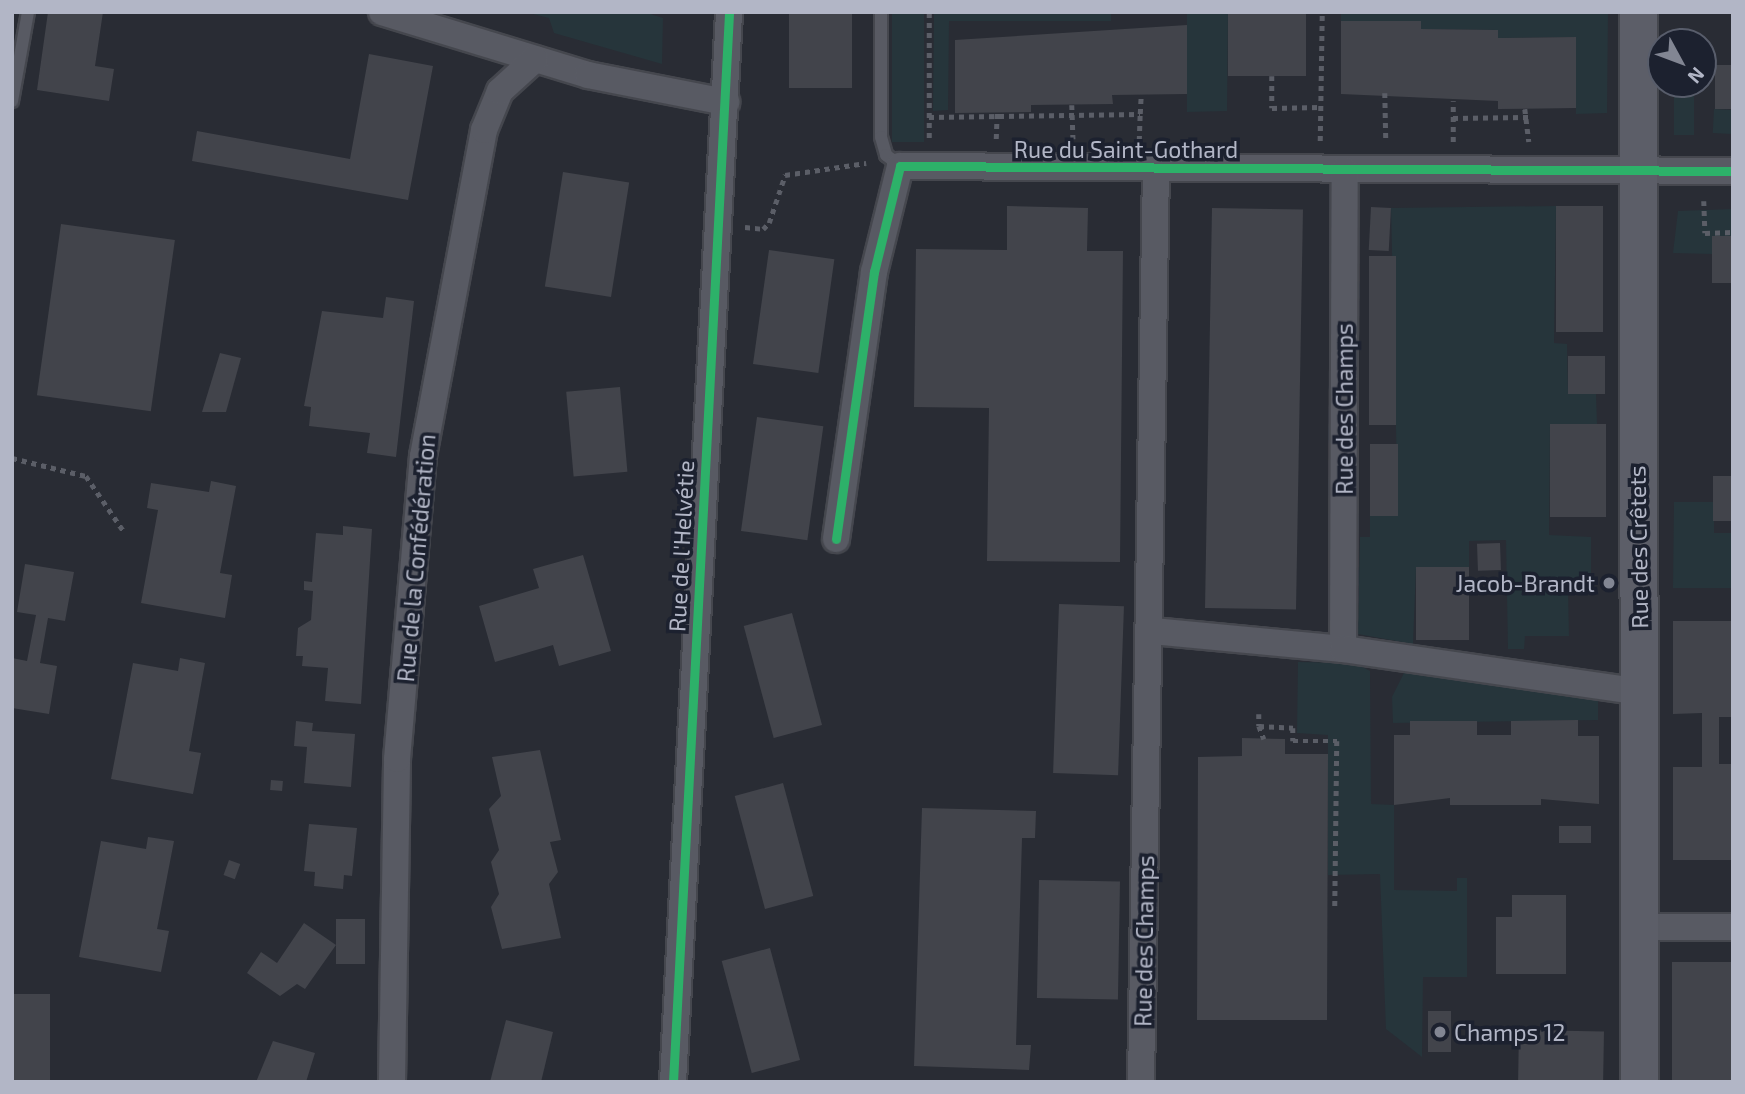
<!DOCTYPE html>
<html>
<head>
<meta charset="utf-8">
<style>
  body { margin:0 }
  #map { position:relative; width:1745px; height:1094px; overflow:hidden; background:#292c34; font-family:"Exo 2",sans-serif }
  div>[style] { position:absolute }
  .green>* { inset:0; background:#26353b; transform-origin:0 0 }
  .building>* { inset:0; background:#42444b; transform-origin:0 0 }
  .path>* { height:4.5px; margin-top:-2.25px; transform-origin:0; background:repeating-linear-gradient(90deg,#5b5e67 0 5px,transparent 0 10px) }
  .roads { filter:drop-shadow(2px 0 #45474e) drop-shadow(-2px 0 #45474e) drop-shadow(0 2px #45474e) drop-shadow(0 -2px #45474e) }
  .service>* { height:12px; margin:-6px; padding:0 6px; transform-origin:6px; border-radius:6px; background:#585a63 }
  .minor>* { height:26px; margin:-13px; padding:0 13px; transform-origin:13px; border-radius:13px; background:#585a63 }
  .secondary>* { height:37px; margin:-18.5px; padding:0 18.5px; transform-origin:18.5px; border-radius:18.5px; background:#5c5e68 }
  .cycleway>* { height:9px; margin:-4.5px; padding:0 4.5px; transform-origin:4.5px; border-radius:4.5px; background:#2db169 }
  .dots>* { width:19px; height:19px; translate:-50% -50%; box-sizing:border-box; border:4px solid #1c212f; border-radius:50% }
  span { translate:-50% -50%; white-space:nowrap; text-align:center; line-height:1.15; -webkit-text-stroke:7px #1c212f; paint-order:stroke }
  .street-label { font-size:23px; color:#b2b6c6 }
  .poi-label { font-size:23px; color:#b2b6c6 }
  .right { translate:-100% -50%; text-align:right }
  .left { translate:0 -50%; text-align:left }
  .frame { position:absolute; inset:0; border:14px solid #b2b6c6; pointer-events:none }
  .north { position:absolute; left:1647px; top:28px; width:70px; height:70px; box-sizing:border-box; background:#1c212f; border:2px solid #585d6b; border-radius:50%; rotate:131deg; font-size:19px; font-weight:700; line-height:28px; text-align:center; color:#b2b6c6 }
  .north::after { content:''; display:block; margin:auto; width:24px; height:32px; background:#828693; clip-path:polygon(50% 0,100% 100%,50% 72%,0 100%) }
</style>
</head>
<body>
<div id="map">
  <div class="green">
    <i style="clip-path:polygon(644px 12px,663px 18px,662px 64px,554px 33px,549px 18px,529px 13px)"></i>
    <i style="left:892px;top:12px;width:32px;height:130px"></i>
    <i style="clip-path:polygon(934px 12px,1228px 12px,1227px 111px,1187px 112px,1187px 12px,1111px 14px,1111px 21px,949px 21px,948px 110px,933px 111px)"></i>
    <i style="clip-path:polygon(1341px 12px,1608px 12px,1607px 113px,1576px 114px,1576px 37px,1498px 38px,1497px 30px,1421px 29px,1421px 21px,1341px 21px)"></i>
    <i style="left:1674px;top:84px;width:20px;height:51px"></i>
    <i style="left:1714px;top:109px;width:19px;height:24px;rotate:3deg"></i>
    <i style="clip-path:polygon(1556px 206px,1554px 343px,1567px 344px,1568px 394px,1596px 394px,1597px 424px,1550px 424px,1549px 535px,1591px 537px,1591px 589px,1568px 590px,1569px 636px,1525px 636px,1524px 649px,1508px 649px,1506px 540px,1469px 541px,1469px 567px,1416px 568px,1413px 644px,1358px 634px,1360px 537px,1370px 537px,1370px 516px,1398px 515px,1391px 208px)"></i>
    <i style="clip-path:polygon(1733px 209px,1733px 236px,1713px 236px,1712px 254px,1673px 253px,1678px 211px)"></i>
    <i style="clip-path:polygon(1674px 502px,1714px 502px,1714px 533px,1733px 533px,1733px 588px,1673px 588px)"></i>
    <i style="clip-path:polygon(1298px 662px,1355px 663px,1370px 671px,1371px 804px,1394px 805px,1394px 890px,1457px 891px,1457px 878px,1467px 878px,1467px 977px,1423px 977px,1422px 1057px,1386px 1029px,1380px 874px,1328px 875px,1328px 735px,1297px 733px)"></i>
    <i style="clip-path:polygon(1404px 673px,1598px 700px,1598px 720px,1393px 723px,1392px 697px)"></i>
  </div>
  <div class="building">
    <i style="clip-path:polygon(48px 12px,103px 12px,95px 66px,114px 69px,109px 101px,37px 90px)"></i>
    <i style="left:789px;top:12px;width:63px;height:76px"></i>
    <i style="left:1228px;top:12px;width:78px;height:64px"></i>
    <i style="clip-path:polygon(1341px 21px,1421px 21px,1421px 29px,1498px 30px,1498px 38px,1576px 37px,1576px 108px,1498px 109px,1498px 101px,1341px 94px)"></i>
    <i style="clip-path:polygon(1187px 25px,1187px 94px,1112px 95px,1113px 104px,1031px 105px,1031px 112px,955px 113px,955px 40px)"></i>
    <i style="clip-path:polygon(369px 54px,433px 66px,408px 200px,192px 161px,197px 131px,350px 159px)"></i>
    <i style="left:1715px;top:65px;width:18px;height:44px"></i>
    <i style="left:563px;top:172px;width:67px;height:116px;rotate:9deg"></i>
    <i style="clip-path:polygon(1007px 206px,1088px 208px,1087px 251px,1123px 251px,1120px 562px,987px 561px,989px 408px,914px 407px,916px 249px,1007px 250px)"></i>
    <i style="left:1556px;top:206px;width:47px;height:126px"></i>
    <i style="left:1371px;top:207px;width:20px;height:43px;rotate:3deg"></i>
    <i style="left:1212px;top:208px;width:91px;height:400px;rotate:1deg"></i>
    <i style="left:61px;top:224px;width:115px;height:173px;rotate:8deg"></i>
    <i style="left:1712px;top:236px;width:21px;height:47px"></i>
    <i style="left:769px;top:250px;width:66px;height:115px;rotate:8deg"></i>
    <i style="left:1369px;top:256px;width:27px;height:169px"></i>
    <i style="clip-path:polygon(386px 297px,414px 301px,396px 457px,367px 453px,370px 433px,309px 426px,311px 407px,304px 406px,322px 311px,383px 318px)"></i>
    <i style="clip-path:polygon(220px 353px,241px 358px,226px 412px,202px 412px)"></i>
    <i style="left:1568px;top:356px;width:37px;height:38px"></i>
    <i style="left:620px;top:387px;width:85px;height:54px;rotate:85deg"></i>
    <i style="left:757px;top:417px;width:67px;height:115px;rotate:8deg"></i>
    <i style="left:1550px;top:424px;width:56px;height:93px"></i>
    <i style="left:1370px;top:444px;width:28px;height:72px"></i>
    <i style="left:1713px;top:476px;width:20px;height:45px"></i>
    <i style="clip-path:polygon(211px 481px,236px 486px,220px 573px,232px 575px,225px 618px,141px 603px,158px 510px,147px 508px,151px 483px,209px 492px)"></i>
    <i style="clip-path:polygon(343px 526px,372px 529px,361px 704px,325px 701px,328px 668px,302px 666px,303px 656px,296px 656px,298px 628px,311px 620px,313px 591px,304px 590px,304px 581px,312px 582px,316px 533px,343px 535px)"></i>
    <i style="left:1500px;top:543px;width:27px;height:23px;rotate:88deg"></i>
    <i style="clip-path:polygon(583px 555px,611px 651px,559px 666px,553px 645px,495px 662px,479px 606px,539px 588px,533px 569px)"></i>
    <i style="clip-path:polygon(25px 564px,74px 572px,65px 621px,48px 618px,40px 663px,57px 666px,49px 714px,12px 708px,12px 658px,27px 661px,36px 615px,17px 612px)"></i>
    <i style="left:1416px;top:567px;width:53px;height:73px"></i>
    <i style="left:1059px;top:604px;width:65px;height:169px;rotate:2deg"></i>
    <i style="left:792px;top:613px;width:116px;height:50px;rotate:75deg"></i>
    <i style="clip-path:polygon(1673px 621px,1733px 621px,1733px 717px,1719px 717px,1719px 764px,1733px 764px,1733px 860px,1673px 860px,1673px 767px,1702px 767px,1702px 713px,1673px 714px)"></i>
    <i style="clip-path:polygon(180px 658px,205px 663px,189px 751px,201px 753px,193px 794px,111px 779px,133px 663px,178px 671px)"></i>
    <i style="clip-path:polygon(1578px 720px,1578px 736px,1599px 736px,1599px 804px,1541px 799px,1541px 805px,1450px 805px,1450px 798px,1394px 805px,1394px 735px,1410px 735px,1410px 721px,1477px 721px,1477px 735px,1511px 735px,1511px 721px)"></i>
    <i style="clip-path:polygon(296px 721px,313px 723px,312px 731px,355px 734px,351px 787px,304px 783px,307px 747px,294px 746px)"></i>
    <i style="clip-path:polygon(1242px 738px,1285px 739px,1285px 754px,1328px 754px,1327px 1020px,1197px 1020px,1198px 757px,1242px 756px)"></i>
    <i style="clip-path:polygon(540px 750px,561px 840px,550px 842px,558px 872px,549px 884px,561px 938px,502px 949px,491px 907px,499px 894px,491px 862px,499px 850px,489px 809px,501px 796px,492px 757px)"></i>
    <i style="left:271px;top:780px;width:12px;height:10px;rotate:5deg"></i>
    <i style="left:783px;top:783px;width:117px;height:50px;rotate:75deg"></i>
    <i style="clip-path:polygon(922px 808px,1036px 811px,1035px 838px,1022px 838px,1016px 1045px,1031px 1045px,1029px 1070px,914px 1066px)"></i>
    <i style="clip-path:polygon(309px 824px,357px 828px,352px 876px,344px 875px,343px 889px,314px 886px,315px 872px,304px 871px)"></i>
    <i style="left:1559px;top:826px;width:32px;height:17px"></i>
    <i style="clip-path:polygon(148px 837px,174px 841px,157px 929px,169px 931px,161px 972px,79px 957px,101px 841px,146px 849px)"></i>
    <i style="left:229px;top:860px;width:12px;height:16px;rotate:20deg"></i>
    <i style="left:1039px;top:880px;width:81px;height:118px;rotate:1deg"></i>
    <i style="clip-path:polygon(1512px 895px,1566px 895px,1566px 974px,1496px 974px,1496px 917px,1512px 917px)"></i>
    <i style="left:336px;top:919px;width:29px;height:45px"></i>
    <i style="clip-path:polygon(304px 923px,336px 945px,305px 989px,297px 984px,280px 996px,247px 973px,261px 952px,277px 963px)"></i>
    <i style="left:770px;top:948px;width:116px;height:50px;rotate:75deg"></i>
    <i style="left:1733px;top:962px;width:120px;height:61px;rotate:90deg"></i>
    <i style="left:12px;top:994px;width:38px;height:88px"></i>
    <i style="left:1428px;top:1011px;width:23px;height:41px"></i>
    <i style="clip-path:polygon(506px 1020px,553px 1032px,541px 1082px,490px 1082px)"></i>
    <i style="left:1519px;top:1030px;width:85px;height:52px;rotate:1deg"></i>
    <i style="clip-path:polygon(273px 1041px,315px 1053px,306px 1082px,256px 1082px)"></i>
  </div>
  <div class="path">
    <i style="left:1272px;top:76px;width:32px;rotate:90deg"></i>
    <i style="left:1272px;top:108px;width:48px;rotate:-1.2deg"></i>
    <i style="left:1385px;top:93px;width:48px;rotate:88.8deg"></i>
    <i style="left:1072px;top:105px;width:34px;rotate:88deg"></i>
    <i style="left:1525px;top:109px;width:33px;rotate:83deg"></i>
    <i style="left:929px;top:117px;width:211px;rotate:-0.8deg"></i>
    <i style="left:1140px;top:114px;width:19px;rotate:-87deg"></i>
    <i style="left:1453px;top:118px;width:76px;rotate:-0.8deg"></i>
    <i style="left:929px;top:138px;width:126px;rotate:-90deg"></i>
    <i style="left:996px;top:139px;width:27px;rotate:-88deg"></i>
    <i style="left:1139px;top:141px;width:27px;rotate:-88deg"></i>
    <i style="left:1320px;top:141px;width:129px;rotate:-89.1deg"></i>
    <i style="left:1453px;top:142px;width:41px;rotate:-90deg"></i>
    <i style="left:1704px;top:201px;width:32px;rotate:88deg"></i>
    <i style="left:1705px;top:233px;width:28px;rotate:-2deg"></i>
    <i style="left:745px;top:227px;width:18px;rotate:6deg"></i>
    <i style="left:763px;top:229px;width:8px;rotate:-45deg"></i>
    <i style="left:769px;top:223px;width:51px;rotate:-71.6deg"></i>
    <i style="left:785px;top:175px;width:82px;rotate:-8.4deg"></i>
    <i style="left:12px;top:458px;width:76px;rotate:13.7deg"></i>
    <i style="left:86px;top:476px;width:69px;rotate:55.6deg"></i>
    <i style="left:1259px;top:714px;width:12px;rotate:90deg"></i>
    <i style="left:1259px;top:726px;width:34px;rotate:3deg"></i>
    <i style="left:1293px;top:728px;width:13px;rotate:90deg"></i>
    <i style="left:1293px;top:741px;width:44px"></i>
    <i style="left:1337px;top:741px;width:169px;rotate:90.7deg"></i>
    <i style="left:1259px;top:726px;width:14px;rotate:69deg"></i>
  </div>
  <div class="roads">
    <div class="service">
      <i style="left:881px;top:12px;width:125px;rotate:90deg"></i>
      <i style="left:881px;top:137px;width:19px;rotate:74deg"></i>
      <i style="left:886px;top:155px;width:18px;rotate:38deg"></i>
      <i style="left:12px;top:101px;width:90px;rotate:-79.8deg"></i>
    </div>
    <div class="minor">
      <i style="left:382px;top:12px;width:215px;rotate:17deg"></i>
      <i style="left:588px;top:75px;width:141px;rotate:11.1deg"></i>
      <i style="left:836px;top:539px;width:270px;rotate:-81.9deg"></i>
      <i style="left:874px;top:272px;width:109px;rotate:-76.2deg"></i>
      <i style="left:900px;top:166px;width:833px;rotate:0.34deg"></i>
      <i style="left:1152px;top:631px;width:192px;rotate:5.4deg"></i>
      <i style="left:1343px;top:649px;width:479px;rotate:-89.8deg"></i>
      <i style="left:1343px;top:649px;width:300px;rotate:8.2deg"></i>
      <i style="left:1641px;top:927px;width:92px"></i>
      <i style="left:392px;top:1082px;width:323px;rotate:-89.1deg"></i>
      <i style="left:397px;top:759px;width:304px;rotate:-85.1deg"></i>
      <i style="left:423px;top:456px;width:332px;rotate:-79.4deg"></i>
      <i style="left:484px;top:130px;width:42px;rotate:-67.7deg"></i>
      <i style="left:500px;top:91px;width:47px;rotate:-42.4deg"></i>
      <i style="left:673px;top:1082px;width:1071px;rotate:-87deg"></i>
      <i style="left:1141px;top:1082px;width:913px;rotate:-89.06deg"></i>
    </div>
    <div class="secondary">
      <i style="left:1638px;top:12px;width:1070px;rotate:89.95deg"></i>
    </div>
  </div>
  <div class="cycleway">
    <i style="left:836px;top:539px;width:270px;rotate:-81.9deg"></i>
    <i style="left:874px;top:272px;width:109px;rotate:-76.2deg"></i>
    <i style="left:900px;top:166px;width:833px;rotate:0.34deg"></i>
    <i style="left:673px;top:1082px;width:1071px;rotate:-87deg"></i>
  </div>
  <div class="dots">
    <i style="left:1609px;top:583px;background:#828693"></i>
    <i style="left:1440px;top:1032px;background:#828693"></i>
  </div>
  <div class="street-label">
    <span style="left:1126px;top:149px">Rue du Saint-Gothard</span>
    <span style="left:1344px;top:409px;rotate:-90deg">Rue des Champs</span>
    <span style="left:681px;top:546px;rotate:-87deg">Rue de l'Helvétie</span>
    <span style="left:1638px;top:547px;rotate:-91deg">Rue des Crêtets</span>
    <span style="left:416px;top:558px;rotate:-85deg">Rue de la Confédération</span>
    <span style="left:1144px;top:941px;rotate:-89deg">Rue des Champs</span>
  </div>
  <div class="poi-label">
    <span class="right" style="left:1595px;top:583px">Jacob-Brandt</span>
    <span class="left" style="left:1454px;top:1032px">Champs 12</span>
  </div>
  <div class="frame"></div>
  <div class="north">N</div>
</div>
</body>
</html>
